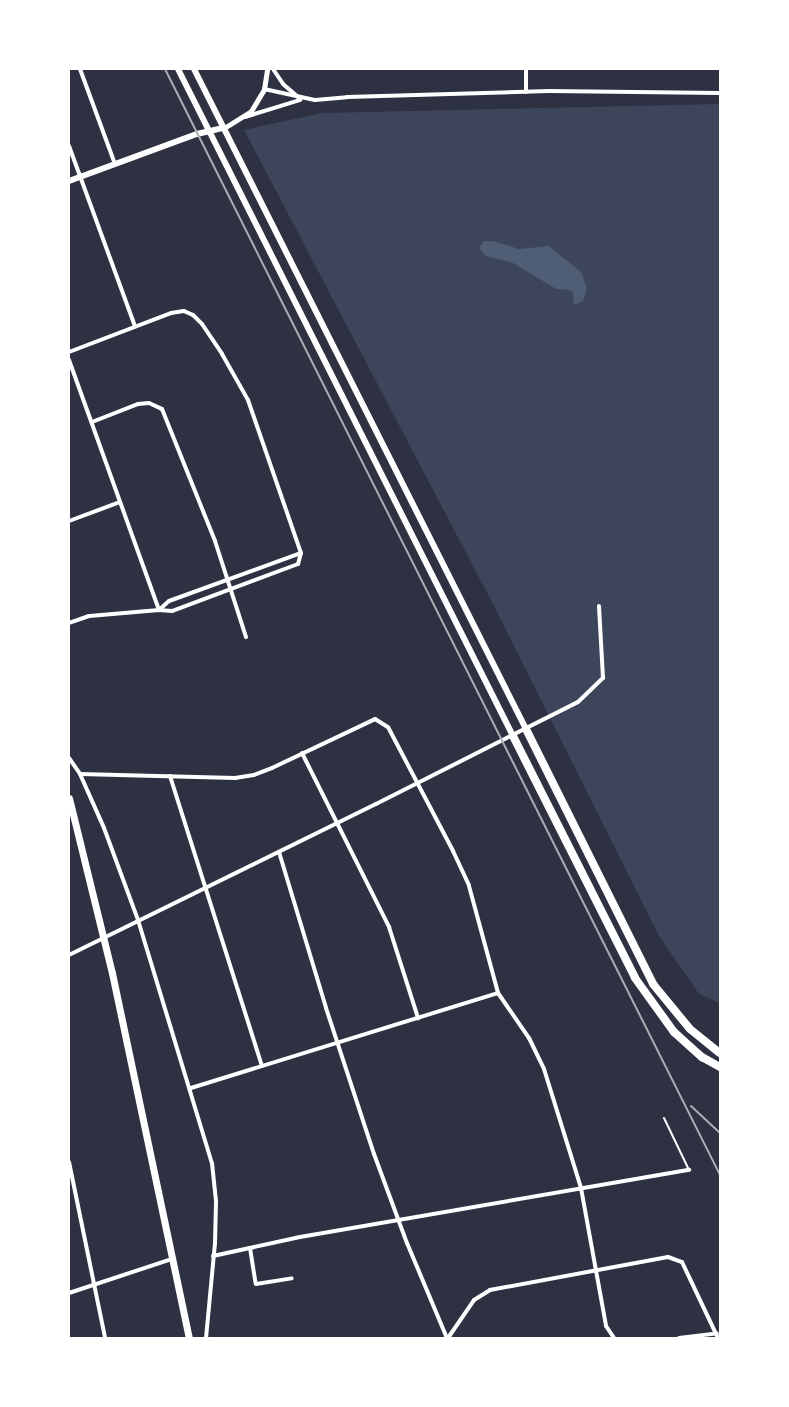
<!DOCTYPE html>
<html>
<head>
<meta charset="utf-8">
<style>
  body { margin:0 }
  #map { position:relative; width:789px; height:1407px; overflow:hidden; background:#2d3142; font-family:Montserrat,sans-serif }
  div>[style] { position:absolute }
  .green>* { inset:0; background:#3c4559 }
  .water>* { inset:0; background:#4f5d75 }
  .service>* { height:2px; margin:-1px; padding:0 1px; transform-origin:1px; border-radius:1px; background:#fff }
  .minor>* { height:4px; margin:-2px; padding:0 2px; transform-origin:2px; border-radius:2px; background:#fff }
  .tertiary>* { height:5px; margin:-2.5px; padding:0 2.5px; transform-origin:2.5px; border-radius:2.5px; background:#fff }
  .secondary>* { height:6px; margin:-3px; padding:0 3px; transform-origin:3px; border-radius:3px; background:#fff }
  .primary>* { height:7px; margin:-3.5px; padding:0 3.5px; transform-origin:3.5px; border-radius:3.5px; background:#fff }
  .motorway>* { height:8px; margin:-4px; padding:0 4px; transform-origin:4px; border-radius:4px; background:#fff }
  .rail>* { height:2px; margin:-1px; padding:0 1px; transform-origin:1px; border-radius:1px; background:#abadb3 }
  span { translate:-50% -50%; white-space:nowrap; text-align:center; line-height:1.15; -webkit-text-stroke:5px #fff; paint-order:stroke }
  .frame { position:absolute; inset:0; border:70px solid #fff; pointer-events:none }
</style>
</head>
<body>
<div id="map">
  <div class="green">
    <i style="clip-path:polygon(720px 104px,720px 1003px,699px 994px,659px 936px,494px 606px,244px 130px,322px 113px)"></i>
  </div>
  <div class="water">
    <i style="clip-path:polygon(484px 241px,493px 241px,519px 249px,549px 246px,581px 272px,587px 288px,583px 301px,574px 305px,573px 293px,570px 290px,556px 289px,513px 263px,486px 256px,479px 248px)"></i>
  </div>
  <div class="service">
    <i style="left:664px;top:1118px;width:58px;rotate:64.3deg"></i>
  </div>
  <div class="minor">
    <i style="left:80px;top:69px;width:101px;rotate:69.8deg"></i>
    <i style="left:273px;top:69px;width:18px;rotate:56deg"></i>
    <i style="left:283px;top:84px;width:20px;rotate:41deg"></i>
    <i style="left:526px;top:69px;width:23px;rotate:90deg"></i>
    <i style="left:264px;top:89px;width:52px;rotate:12.2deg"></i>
    <i style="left:315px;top:100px;width:32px;rotate:-5deg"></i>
    <i style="left:347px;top:97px;width:202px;rotate:-1.7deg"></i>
    <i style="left:549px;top:91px;width:171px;rotate:0.7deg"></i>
    <i style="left:245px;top:117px;width:58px;rotate:-17.2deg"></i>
    <i style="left:69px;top:146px;width:192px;rotate:69.9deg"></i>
    <i style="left:69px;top:352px;width:109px;rotate:-20.9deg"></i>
    <i style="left:171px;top:313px;width:13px;rotate:-9deg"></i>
    <i style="left:184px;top:311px;width:10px;rotate:24deg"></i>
    <i style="left:193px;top:315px;width:13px;rotate:45deg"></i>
    <i style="left:202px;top:324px;width:36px;rotate:56deg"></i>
    <i style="left:222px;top:354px;width:53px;rotate:60.5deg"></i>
    <i style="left:248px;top:400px;width:162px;rotate:70.9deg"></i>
    <i style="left:69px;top:360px;width:266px;rotate:70.2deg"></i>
    <i style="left:159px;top:610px;width:70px;rotate:175.1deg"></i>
    <i style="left:89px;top:616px;width:21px;rotate:161deg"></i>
    <i style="left:92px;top:422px;width:49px;rotate:-21.4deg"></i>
    <i style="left:138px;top:404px;width:11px;rotate:-5deg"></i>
    <i style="left:149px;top:403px;width:14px;rotate:25deg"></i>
    <i style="left:162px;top:409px;width:142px;rotate:68.1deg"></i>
    <i style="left:215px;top:541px;width:101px;rotate:72.1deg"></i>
    <i style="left:69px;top:521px;width:54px;rotate:-20.4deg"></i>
    <i style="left:301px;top:553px;width:11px;rotate:105deg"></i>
    <i style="left:298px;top:564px;width:134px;rotate:159.5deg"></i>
    <i style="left:172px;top:611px;width:13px;rotate:-176deg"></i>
    <i style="left:159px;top:610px;width:13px;rotate:-42deg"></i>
    <i style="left:169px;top:601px;width:140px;rotate:-20deg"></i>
    <i style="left:302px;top:753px;width:195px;rotate:63.4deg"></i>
    <i style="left:389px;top:927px;width:96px;rotate:72.3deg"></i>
    <i style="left:69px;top:758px;width:19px;rotate:55deg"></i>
    <i style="left:80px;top:774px;width:59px;rotate:66deg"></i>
    <i style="left:104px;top:828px;width:98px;rotate:69.7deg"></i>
    <i style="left:138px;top:920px;width:254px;rotate:73.1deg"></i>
    <i style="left:212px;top:1163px;width:39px;rotate:84deg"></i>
    <i style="left:216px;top:1202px;width:41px;rotate:91.4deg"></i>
    <i style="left:215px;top:1243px;width:95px;rotate:95.4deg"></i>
    <i style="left:80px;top:774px;width:155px;rotate:1.5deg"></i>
    <i style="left:235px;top:778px;width:19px;rotate:-9deg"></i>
    <i style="left:254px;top:775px;width:19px;rotate:-21deg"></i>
    <i style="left:272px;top:768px;width:114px;rotate:-25.4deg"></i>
    <i style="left:375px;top:719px;width:15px;rotate:32deg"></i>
    <i style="left:388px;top:727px;width:140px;rotate:62.3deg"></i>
    <i style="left:453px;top:851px;width:38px;rotate:65deg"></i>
    <i style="left:469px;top:886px;width:111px;rotate:74.8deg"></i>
    <i style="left:498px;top:993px;width:55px;rotate:55.4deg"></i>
    <i style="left:529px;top:1038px;width:34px;rotate:64deg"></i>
    <i style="left:544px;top:1069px;width:125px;rotate:72.7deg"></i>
    <i style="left:581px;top:1188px;width:140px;rotate:79.7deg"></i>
    <i style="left:606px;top:1326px;width:14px;rotate:56deg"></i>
    <i style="left:170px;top:776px;width:304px;rotate:72.4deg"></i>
    <i style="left:279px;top:852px;width:163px;rotate:73.2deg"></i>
    <i style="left:326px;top:1008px;width:154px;rotate:71.8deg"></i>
    <i style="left:374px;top:1154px;width:95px;rotate:69.7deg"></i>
    <i style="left:407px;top:1243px;width:103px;rotate:67.2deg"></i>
    <i style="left:69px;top:955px;width:342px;rotate:-26.2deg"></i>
    <i style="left:376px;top:804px;width:226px;rotate:-26.8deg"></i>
    <i style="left:578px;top:702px;width:35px;rotate:-44deg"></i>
    <i style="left:603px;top:678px;width:72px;rotate:-93.2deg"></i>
    <i style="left:191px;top:1088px;width:321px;rotate:-17.2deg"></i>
    <i style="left:69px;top:1162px;width:180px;rotate:78.4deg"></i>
    <i style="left:250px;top:1248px;width:36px;rotate:81deg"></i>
    <i style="left:256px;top:1284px;width:36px;rotate:-9deg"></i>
    <i style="left:213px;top:1256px;width:89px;rotate:-12.3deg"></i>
    <i style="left:300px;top:1237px;width:395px;rotate:-9.8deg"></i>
    <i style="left:69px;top:1293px;width:108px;rotate:-18.3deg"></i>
    <i style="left:448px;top:1338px;width:46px;rotate:-55.6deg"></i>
    <i style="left:474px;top:1300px;width:19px;rotate:-32deg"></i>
    <i style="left:490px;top:1290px;width:181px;rotate:-10.5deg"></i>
    <i style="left:668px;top:1257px;width:15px;rotate:20deg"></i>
    <i style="left:682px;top:1262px;width:84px;rotate:64.7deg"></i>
    <i style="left:679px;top:1338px;width:38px;rotate:-7deg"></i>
  </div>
  <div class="tertiary">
    <i style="left:224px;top:128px;width:32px;rotate:-32deg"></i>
    <i style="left:251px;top:111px;width:26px;rotate:-59deg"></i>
    <i style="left:264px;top:89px;width:20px;rotate:-81deg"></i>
  </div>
  <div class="secondary">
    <i style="left:178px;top:69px;width:746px;rotate:63.33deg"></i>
    <i style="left:194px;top:69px;width:739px;rotate:63.3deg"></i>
    <i style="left:69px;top:181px;width:136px;rotate:-20.2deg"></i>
    <i style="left:197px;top:134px;width:28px;rotate:-13deg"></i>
  </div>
  <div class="primary">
    <i style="left:69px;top:798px;width:180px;rotate:76.2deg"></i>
    <i style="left:112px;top:973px;width:373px;rotate:78.1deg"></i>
  </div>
  <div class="motorway">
    <i style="left:526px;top:729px;width:285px;rotate:63.5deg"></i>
    <i style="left:653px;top:984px;width:58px;rotate:50.6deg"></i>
    <i style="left:690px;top:1029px;width:38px;rotate:39deg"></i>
    <i style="left:513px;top:736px;width:271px;rotate:63.2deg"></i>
    <i style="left:635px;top:978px;width:67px;rotate:54.2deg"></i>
    <i style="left:674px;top:1032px;width:38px;rotate:42deg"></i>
    <i style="left:702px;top:1057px;width:21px;rotate:29deg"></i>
  </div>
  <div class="rail">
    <i style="left:165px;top:69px;width:1237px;rotate:63.35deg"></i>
    <i style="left:691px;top:1106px;width:40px;rotate:43deg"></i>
  </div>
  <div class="frame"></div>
</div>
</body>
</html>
